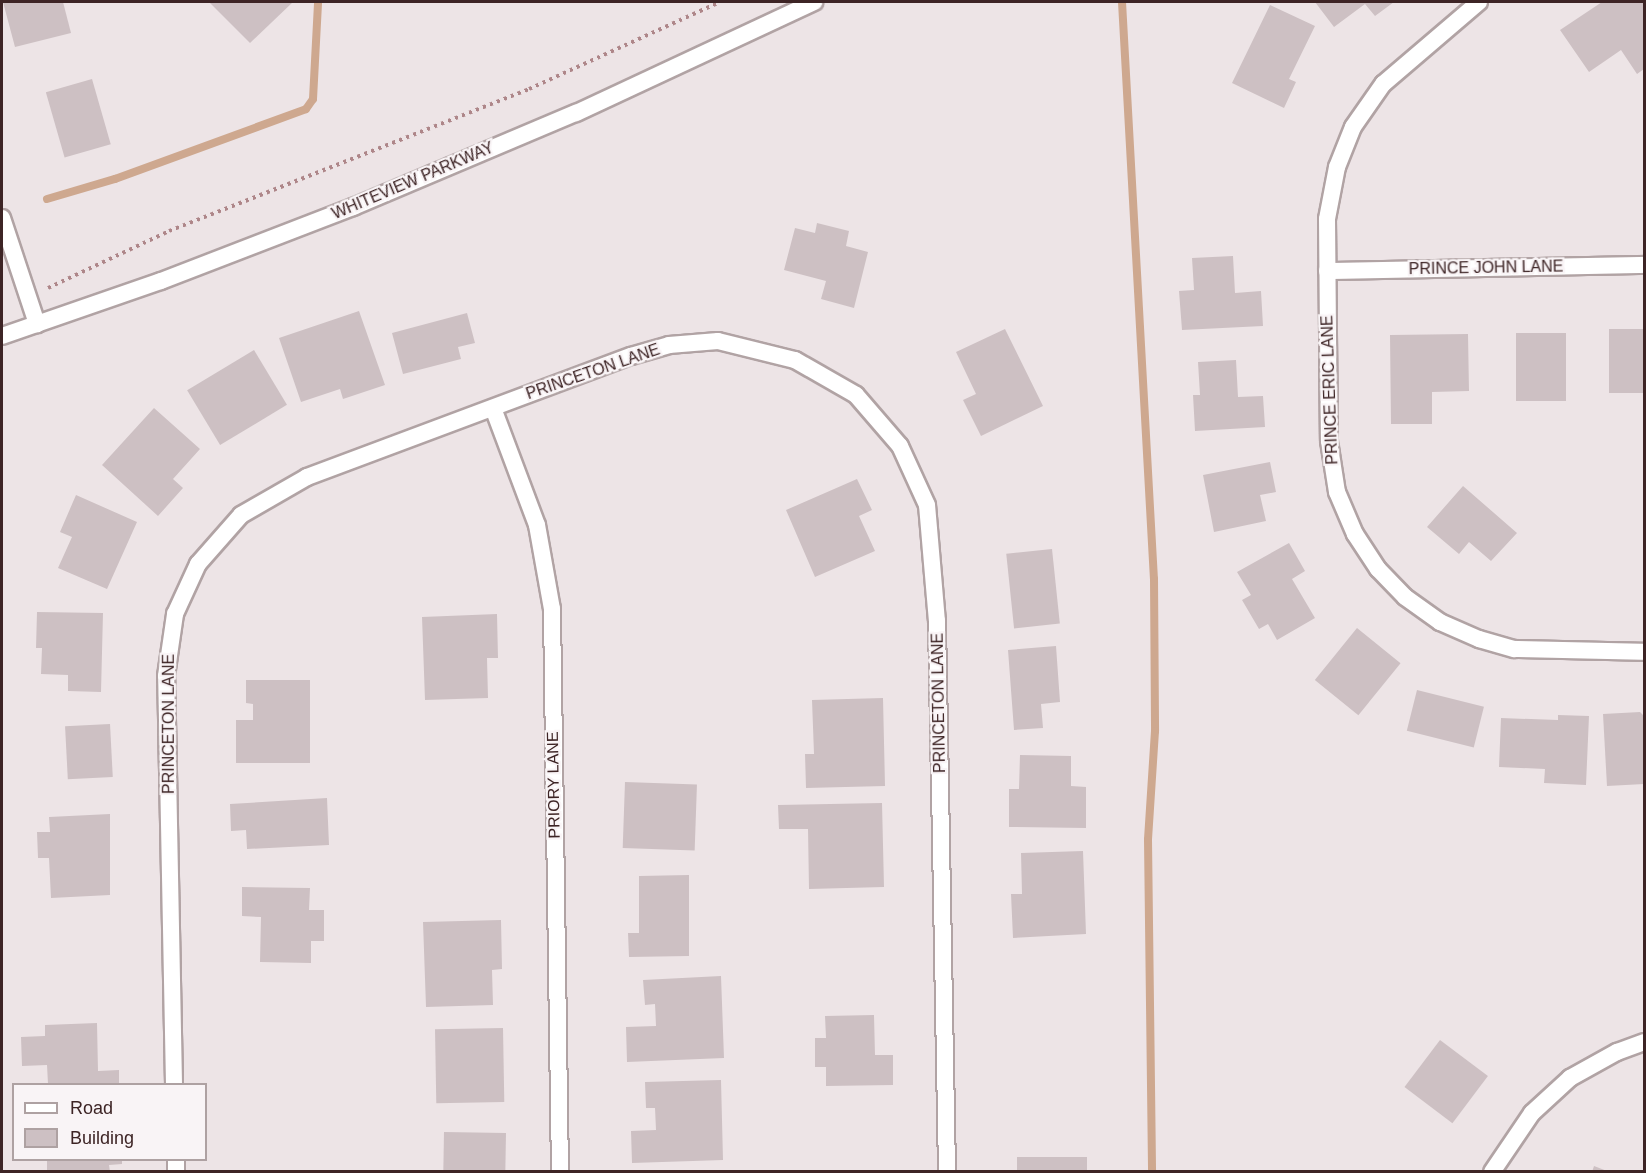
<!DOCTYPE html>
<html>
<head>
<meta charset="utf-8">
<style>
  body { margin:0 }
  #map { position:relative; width:1646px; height:1173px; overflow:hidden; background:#ede4e6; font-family:Helvetica,sans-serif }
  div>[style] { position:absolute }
  .stream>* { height:8px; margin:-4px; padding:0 4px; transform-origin:4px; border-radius:4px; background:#cea88f }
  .building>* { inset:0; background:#cdc0c3; transform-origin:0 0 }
  .path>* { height:4px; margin-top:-2px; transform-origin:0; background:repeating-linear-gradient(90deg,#ae8689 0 3px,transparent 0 7.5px) }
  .roads { filter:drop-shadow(2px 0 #b1a3a4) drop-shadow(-2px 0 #b1a3a4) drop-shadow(0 2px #b1a3a4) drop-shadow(0 -2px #b1a3a4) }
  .minor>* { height:16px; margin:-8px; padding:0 8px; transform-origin:8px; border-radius:8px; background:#fff }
  .tertiary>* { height:16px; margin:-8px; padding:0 8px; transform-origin:8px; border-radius:8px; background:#fff }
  span { translate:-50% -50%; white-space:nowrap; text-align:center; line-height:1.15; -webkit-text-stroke:4.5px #f9f4f6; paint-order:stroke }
  .street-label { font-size:16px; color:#3d2425 }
  .frame { position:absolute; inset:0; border:3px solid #3d2425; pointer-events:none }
  .legend { position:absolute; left:12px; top:1083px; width:195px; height:78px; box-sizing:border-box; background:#f9f4f6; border:2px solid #aea1a2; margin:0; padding:8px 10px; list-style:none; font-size:18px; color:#3d2425 }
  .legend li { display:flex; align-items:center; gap:12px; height:30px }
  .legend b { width:30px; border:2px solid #aea1a2 }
</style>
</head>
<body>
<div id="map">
  <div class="stream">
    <i style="left:1122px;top:2px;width:578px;rotate:86.83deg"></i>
    <i style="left:1154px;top:579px;width:152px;rotate:89.6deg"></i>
    <i style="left:1155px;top:731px;width:109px;rotate:93.7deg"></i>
    <i style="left:1148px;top:840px;width:332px;rotate:89.3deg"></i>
    <i style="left:47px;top:199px;width:71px;rotate:-16.4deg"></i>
    <i style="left:115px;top:179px;width:203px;rotate:-20.1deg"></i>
    <i style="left:306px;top:109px;width:12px;rotate:-55deg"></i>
    <i style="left:313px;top:99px;width:97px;rotate:-87deg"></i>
  </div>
  <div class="building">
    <i style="clip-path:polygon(3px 2px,63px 2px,71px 33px,15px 47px)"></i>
    <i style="clip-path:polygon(209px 2px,293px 2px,250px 43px)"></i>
    <i style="clip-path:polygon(1315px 2px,1394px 2px,1375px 16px,1365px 4px,1334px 27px)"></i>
    <i style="clip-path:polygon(1602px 2px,1644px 2px,1644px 69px,1637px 74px,1621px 50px,1589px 72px,1560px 30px)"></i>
    <i style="clip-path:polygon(1270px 5px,1315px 26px,1289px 79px,1296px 82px,1284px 108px,1232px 83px)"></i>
    <i style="left:92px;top:79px;width:68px;height:48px;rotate:74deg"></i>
    <i style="clip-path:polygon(817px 223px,849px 231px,846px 246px,868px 252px,854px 308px,821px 299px,826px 281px,784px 270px,795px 228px,815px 233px)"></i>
    <i style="clip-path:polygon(1233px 256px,1235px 293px,1261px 291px,1263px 326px,1182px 330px,1179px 291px,1194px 290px,1192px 258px)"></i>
    <i style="clip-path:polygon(359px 311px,385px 385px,343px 399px,340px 389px,301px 402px,279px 338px)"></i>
    <i style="clip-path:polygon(467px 313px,475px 343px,458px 347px,461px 359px,403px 374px,392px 333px)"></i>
    <i style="clip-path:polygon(1005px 329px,1043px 406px,981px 436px,963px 400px,976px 394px,956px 352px)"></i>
    <i style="left:1644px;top:329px;width:64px;height:35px;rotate:90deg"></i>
    <i style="left:1516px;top:333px;width:50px;height:68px"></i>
    <i style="clip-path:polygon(1468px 334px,1469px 391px,1432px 392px,1432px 424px,1391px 424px,1390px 335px)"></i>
    <i style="left:254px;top:350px;width:64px;height:78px;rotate:59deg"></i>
    <i style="clip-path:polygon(1236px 360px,1238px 397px,1263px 396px,1265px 427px,1195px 431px,1193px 395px,1200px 395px,1198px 362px)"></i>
    <i style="clip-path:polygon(154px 408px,200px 449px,173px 479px,183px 488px,158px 516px,102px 465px)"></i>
    <i style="clip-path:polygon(1270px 462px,1276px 492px,1260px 495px,1266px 521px,1214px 532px,1203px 475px)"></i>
    <i style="clip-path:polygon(857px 479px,872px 510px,859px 516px,875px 551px,815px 577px,786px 510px)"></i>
    <i style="clip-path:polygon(1463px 486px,1517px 533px,1491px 561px,1469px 542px,1459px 554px,1427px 527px)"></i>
    <i style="clip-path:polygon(76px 495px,137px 522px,107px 589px,58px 568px,72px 537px,60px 532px)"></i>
    <i style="clip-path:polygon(1289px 543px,1305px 571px,1292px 579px,1315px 618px,1277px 640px,1268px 624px,1259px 629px,1242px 600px,1251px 595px,1237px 572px)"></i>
    <i style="left:1052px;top:549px;width:75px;height:46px;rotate:84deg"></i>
    <i style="clip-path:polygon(37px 612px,103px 613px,101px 692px,68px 691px,68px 675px,41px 674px,42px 648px,36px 648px)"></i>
    <i style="clip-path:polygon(497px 614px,498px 658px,487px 658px,488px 698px,425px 700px,422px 617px)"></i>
    <i style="left:1357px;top:628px;width:56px;height:67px;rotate:39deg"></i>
    <i style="clip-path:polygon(1056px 646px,1060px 702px,1041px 704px,1043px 728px,1014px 730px,1008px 650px)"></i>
    <i style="clip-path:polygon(246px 680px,310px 680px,310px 763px,236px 763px,236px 720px,253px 720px,253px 704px,246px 703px)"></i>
    <i style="left:1417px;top:690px;width:69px;height:42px;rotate:14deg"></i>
    <i style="clip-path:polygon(883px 698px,885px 786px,806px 788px,805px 754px,814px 754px,812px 700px)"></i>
    <i style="clip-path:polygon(1640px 712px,1644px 716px,1644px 784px,1607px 786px,1603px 714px)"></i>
    <i style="clip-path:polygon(1558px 715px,1589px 716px,1586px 785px,1544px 783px,1545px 769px,1499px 767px,1501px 718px,1558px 720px)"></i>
    <i style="left:110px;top:724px;width:53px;height:45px;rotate:87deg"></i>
    <i style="clip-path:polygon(1020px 755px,1071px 756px,1071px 786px,1086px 787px,1086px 828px,1009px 827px,1009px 789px,1019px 789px)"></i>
    <i style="left:625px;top:782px;width:72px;height:66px;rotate:2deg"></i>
    <i style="clip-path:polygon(327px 798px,329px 845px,247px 849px,246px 830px,231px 831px,230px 804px)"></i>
    <i style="clip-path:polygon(882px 803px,884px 887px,809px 889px,808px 829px,779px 829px,778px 805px)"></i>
    <i style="clip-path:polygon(110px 814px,110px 895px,51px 898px,49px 858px,38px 858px,37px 832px,50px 832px,49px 817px)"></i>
    <i style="clip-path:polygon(1083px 851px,1086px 934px,1013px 938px,1011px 894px,1022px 894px,1021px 853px)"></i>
    <i style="clip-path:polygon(689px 875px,689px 956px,629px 957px,628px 933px,639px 933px,639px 876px)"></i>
    <i style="clip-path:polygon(242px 887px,310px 888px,309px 910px,324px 910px,324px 941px,311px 941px,311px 963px,260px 962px,261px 917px,242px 916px)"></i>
    <i style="clip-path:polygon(501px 920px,502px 969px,492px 970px,493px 1005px,426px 1007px,423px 922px)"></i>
    <i style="clip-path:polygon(721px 976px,724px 1058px,627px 1062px,626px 1027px,656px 1026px,655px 1004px,645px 1005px,643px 980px)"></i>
    <i style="clip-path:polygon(874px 1015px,875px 1055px,893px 1055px,893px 1085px,826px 1086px,826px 1067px,815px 1067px,815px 1038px,826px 1038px,825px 1016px)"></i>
    <i style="clip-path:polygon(97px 1023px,98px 1071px,119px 1070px,119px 1084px,48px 1084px,47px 1065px,22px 1066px,21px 1037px,45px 1036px,45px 1025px)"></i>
    <i style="left:503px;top:1028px;width:74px;height:68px;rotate:89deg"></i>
    <i style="left:1440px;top:1040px;width:60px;height:59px;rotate:37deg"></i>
    <i style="clip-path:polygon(721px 1080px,723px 1160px,632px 1163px,631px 1131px,656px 1130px,655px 1108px,646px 1108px,645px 1082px)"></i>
    <i style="left:444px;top:1132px;width:62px;height:40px;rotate:1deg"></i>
    <i style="left:1087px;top:1157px;width:15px;height:70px;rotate:90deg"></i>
    <i style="clip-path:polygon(47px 1160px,122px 1160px,122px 1164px,109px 1165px,110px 1172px,47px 1172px)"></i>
    <i style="clip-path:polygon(1594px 1166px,1607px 1171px,1607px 1172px,1592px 1172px)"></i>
  </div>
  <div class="path">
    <i style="left:48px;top:288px;width:134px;rotate:-25.2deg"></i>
    <i style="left:169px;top:231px;width:387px;rotate:-21.5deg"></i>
    <i style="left:529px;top:89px;width:210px;rotate:-24.5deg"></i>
  </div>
  <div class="roads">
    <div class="minor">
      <i style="left:1479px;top:2px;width:126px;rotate:139.5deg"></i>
      <i style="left:1383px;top:84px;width:52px;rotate:124.9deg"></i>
      <i style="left:1353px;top:127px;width:43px;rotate:111.8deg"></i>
      <i style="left:1337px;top:167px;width:53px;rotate:100.9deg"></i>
      <i style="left:1327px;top:219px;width:222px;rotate:89.5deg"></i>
      <i style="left:1329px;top:441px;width:52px;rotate:81.1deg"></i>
      <i style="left:1337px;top:492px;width:46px;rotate:66.8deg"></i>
      <i style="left:1355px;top:534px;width:42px;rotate:56.7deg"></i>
      <i style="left:1378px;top:569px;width:39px;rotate:46deg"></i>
      <i style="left:1405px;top:597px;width:43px;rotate:35.5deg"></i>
      <i style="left:1440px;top:622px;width:43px;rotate:23.6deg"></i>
      <i style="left:1479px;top:639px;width:37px;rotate:16deg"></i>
      <i style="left:1515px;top:649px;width:129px;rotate:1.3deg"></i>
      <i style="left:2px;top:218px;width:112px;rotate:71.7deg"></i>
      <i style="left:1327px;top:271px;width:317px;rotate:-1.1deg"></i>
      <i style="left:493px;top:408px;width:125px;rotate:69.4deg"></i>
      <i style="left:537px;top:525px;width:85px;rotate:79.9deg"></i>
      <i style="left:552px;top:609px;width:563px;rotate:89.19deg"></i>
      <i style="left:174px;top:1084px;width:408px;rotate:-91.1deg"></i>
      <i style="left:166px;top:676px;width:63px;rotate:-81.7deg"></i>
      <i style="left:175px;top:614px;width:55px;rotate:-65.3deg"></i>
      <i style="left:198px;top:564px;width:65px;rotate:-48.7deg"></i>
      <i style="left:241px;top:515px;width:76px;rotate:-29.9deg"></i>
      <i style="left:307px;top:477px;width:346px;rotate:-20.5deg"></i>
      <i style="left:631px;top:356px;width:40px;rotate:-16deg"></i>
      <i style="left:669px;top:345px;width:49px;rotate:-4.7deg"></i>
      <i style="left:718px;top:341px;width:79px;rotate:13.9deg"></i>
      <i style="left:795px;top:360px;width:70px;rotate:29.8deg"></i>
      <i style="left:856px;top:395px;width:67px;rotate:49.2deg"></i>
      <i style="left:900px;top:446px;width:65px;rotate:65.4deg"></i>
      <i style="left:927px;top:505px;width:116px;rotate:85.1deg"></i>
      <i style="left:937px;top:621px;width:551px;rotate:88.96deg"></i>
      <i style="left:176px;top:1160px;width:12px;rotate:90deg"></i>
      <i style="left:1492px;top:1172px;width:71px;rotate:-55.9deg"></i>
      <i style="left:1532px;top:1113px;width:52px;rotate:-42.6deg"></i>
      <i style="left:1570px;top:1078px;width:54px;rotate:-29deg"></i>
      <i style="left:1617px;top:1052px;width:29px;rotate:-20deg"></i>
    </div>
    <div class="tertiary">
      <i style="left:2px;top:336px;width:168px;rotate:-19.1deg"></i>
      <i style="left:161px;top:281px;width:206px;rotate:-21.1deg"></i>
      <i style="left:353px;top:207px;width:242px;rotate:-22.9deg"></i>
      <i style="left:576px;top:113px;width:263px;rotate:-25deg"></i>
    </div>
  </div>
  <div class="street-label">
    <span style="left:413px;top:181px;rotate:-23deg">WHITEVIEW PARKWAY</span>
    <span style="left:1486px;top:268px;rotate:-1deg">PRINCE JOHN LANE</span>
    <span style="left:593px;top:372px;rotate:-19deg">PRINCETON LANE</span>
    <span style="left:1330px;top:390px;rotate:-92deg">PRINCE ERIC LANE</span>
    <span style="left:939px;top:703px;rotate:-91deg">PRINCETON LANE</span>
    <span style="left:169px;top:724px;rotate:-90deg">PRINCETON LANE</span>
    <span style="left:554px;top:785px;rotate:-91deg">PRIORY LANE</span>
  </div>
  <div class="frame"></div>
  <ul class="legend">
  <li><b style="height:8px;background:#fff"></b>Road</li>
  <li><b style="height:16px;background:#cdc0c3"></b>Building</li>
  </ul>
</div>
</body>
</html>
